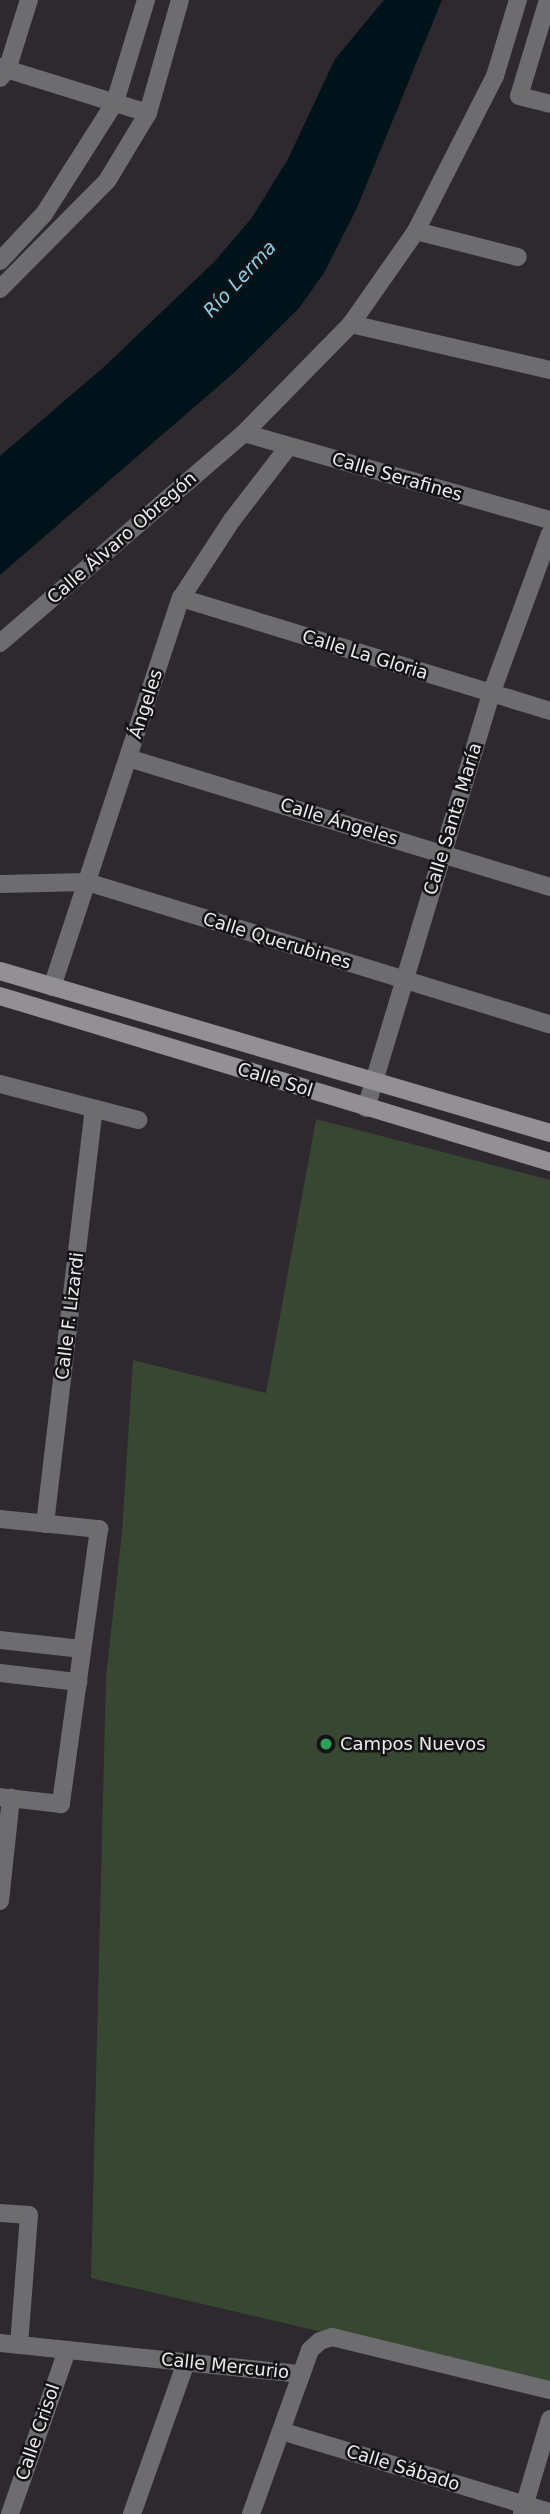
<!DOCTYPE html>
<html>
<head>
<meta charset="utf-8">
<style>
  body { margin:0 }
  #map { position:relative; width:550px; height:2514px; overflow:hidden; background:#2d292e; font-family:"DejaVu Sans",sans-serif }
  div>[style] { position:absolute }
  .green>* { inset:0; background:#374732 }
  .water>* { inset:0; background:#00131b }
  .street>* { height:18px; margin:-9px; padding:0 9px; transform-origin:9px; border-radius:9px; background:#6d6c6e }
  .secondary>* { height:18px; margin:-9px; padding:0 9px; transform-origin:9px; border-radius:9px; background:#939094 }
  .dots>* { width:19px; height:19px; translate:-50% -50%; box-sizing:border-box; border:4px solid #141315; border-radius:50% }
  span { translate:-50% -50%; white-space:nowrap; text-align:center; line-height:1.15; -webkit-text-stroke:5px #141315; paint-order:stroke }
  .street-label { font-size:18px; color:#edeaed }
  .poi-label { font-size:18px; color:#edeaed }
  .left { translate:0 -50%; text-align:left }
  .water-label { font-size:19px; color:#8fcce5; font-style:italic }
</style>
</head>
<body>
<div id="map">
  <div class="green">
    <i style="clip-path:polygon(316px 1119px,550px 1180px,550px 2385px,91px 2278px,106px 1677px,122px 1532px,133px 1360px,266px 1393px)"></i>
  </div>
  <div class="water">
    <i style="clip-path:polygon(384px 0,442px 0,356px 210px,324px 273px,299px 308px,236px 371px,0 575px,0 456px,105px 366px,214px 262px,251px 219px,288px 159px,335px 59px)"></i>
  </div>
  <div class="street">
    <i style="left:548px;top:0;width:100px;rotate:106.8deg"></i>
    <i style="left:519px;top:96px;width:32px;rotate:14deg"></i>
    <i style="left:0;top:67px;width:155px;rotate:17.3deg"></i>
    <i style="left:0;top:78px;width:11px;rotate:-49deg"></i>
    <i style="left:7px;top:70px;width:73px;rotate:-72.6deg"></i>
    <i style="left:416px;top:231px;width:105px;rotate:14.3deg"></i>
    <i style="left:0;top:261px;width:64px;rotate:-46.9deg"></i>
    <i style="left:44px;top:214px;width:133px;rotate:-57.6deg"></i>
    <i style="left:115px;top:102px;width:107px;rotate:-73.1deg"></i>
    <i style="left:0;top:289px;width:152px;rotate:-45.3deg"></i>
    <i style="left:107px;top:181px;width:79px;rotate:-58.9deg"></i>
    <i style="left:148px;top:113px;width:117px;rotate:-74.2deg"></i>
    <i style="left:351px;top:324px;width:204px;rotate:13deg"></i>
    <i style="left:244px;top:433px;width:318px;rotate:15.9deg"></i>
    <i style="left:181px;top:598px;width:386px;rotate:17deg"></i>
    <i style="left:0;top:643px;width:322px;rotate:-40.7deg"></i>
    <i style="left:244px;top:433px;width:153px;rotate:-45.5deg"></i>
    <i style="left:351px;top:324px;width:113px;rotate:-55deg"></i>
    <i style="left:416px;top:231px;width:174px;rotate:-63deg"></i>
    <i style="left:495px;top:76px;width:79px;rotate:-73.2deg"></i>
    <i style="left:128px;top:758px;width:441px;rotate:17deg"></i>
    <i style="left:0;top:884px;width:87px;rotate:-1.3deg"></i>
    <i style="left:87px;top:882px;width:484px;rotate:17.1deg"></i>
    <i style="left:52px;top:987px;width:410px;rotate:-71.7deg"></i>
    <i style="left:181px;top:598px;width:93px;rotate:-56.8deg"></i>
    <i style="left:232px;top:520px;width:93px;rotate:-52.4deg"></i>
    <i style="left:0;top:1084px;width:143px;rotate:14.6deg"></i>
    <i style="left:366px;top:1108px;width:432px;rotate:-73.2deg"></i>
    <i style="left:491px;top:694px;width:171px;rotate:-69.8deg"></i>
    <i style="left:0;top:1519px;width:100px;rotate:5.8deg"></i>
    <i style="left:99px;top:1529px;width:278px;rotate:97.9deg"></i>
    <i style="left:61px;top:1804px;width:61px;rotate:-173.5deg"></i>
    <i style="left:45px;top:1524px;width:418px;rotate:-83.3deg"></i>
    <i style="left:0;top:1640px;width:82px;rotate:6.3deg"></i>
    <i style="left:0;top:1673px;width:79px;rotate:6.6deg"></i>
    <i style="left:0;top:1901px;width:104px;rotate:-83.9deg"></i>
    <i style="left:0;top:2213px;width:29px;rotate:4deg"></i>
    <i style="left:29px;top:2215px;width:130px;rotate:94.4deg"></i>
    <i style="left:0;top:2343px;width:303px;rotate:5.9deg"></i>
    <i style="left:281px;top:2431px;width:281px;rotate:16.8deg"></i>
    <i style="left:522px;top:2513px;width:98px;rotate:-73.4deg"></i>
    <i style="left:10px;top:2514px;width:174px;rotate:-70.8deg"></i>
    <i style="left:132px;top:2514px;width:161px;rotate:-70.4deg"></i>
    <i style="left:251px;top:2514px;width:174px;rotate:-70.2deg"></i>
    <i style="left:310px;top:2350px;width:13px;rotate:-42deg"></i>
    <i style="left:320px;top:2341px;width:13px;rotate:-18deg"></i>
    <i style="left:332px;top:2337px;width:224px;rotate:13.7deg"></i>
  </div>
  <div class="secondary">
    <i style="left:0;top:971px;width:573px;rotate:16.41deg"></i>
    <i style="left:0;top:996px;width:575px;rotate:16.79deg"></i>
  </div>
  <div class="dots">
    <i style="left:326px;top:1744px;background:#2e9e5b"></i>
  </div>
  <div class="street-label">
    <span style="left:397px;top:477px;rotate:16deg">Calle Serafines</span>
    <span style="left:122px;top:538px;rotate:-41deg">Calle Álvaro Obregón</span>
    <span style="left:365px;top:655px;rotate:17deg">Calle La Gloria</span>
    <span style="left:146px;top:704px;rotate:-72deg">Ángeles</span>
    <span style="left:453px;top:819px;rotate:-73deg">Calle Santa María</span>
    <span style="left:339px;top:822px;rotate:17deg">Calle Ángeles</span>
    <span style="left:277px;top:941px;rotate:17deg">Calle Querubines</span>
    <span style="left:275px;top:1080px;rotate:17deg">Calle Sol</span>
    <span style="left:70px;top:1316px;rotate:-83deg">Calle F. Lizardi</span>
    <span style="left:225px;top:2366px;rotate:6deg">Calle Mercurio</span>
    <span style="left:38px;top:2432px;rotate:-71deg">Calle Crisol</span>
    <span style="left:403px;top:2468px;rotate:17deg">Calle Sábado</span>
  </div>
  <div class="poi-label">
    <span class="left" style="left:340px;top:1744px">Campos Nuevos</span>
  </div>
  <div class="water-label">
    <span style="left:240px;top:279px;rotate:-47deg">Río Lerma</span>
  </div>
</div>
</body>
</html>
